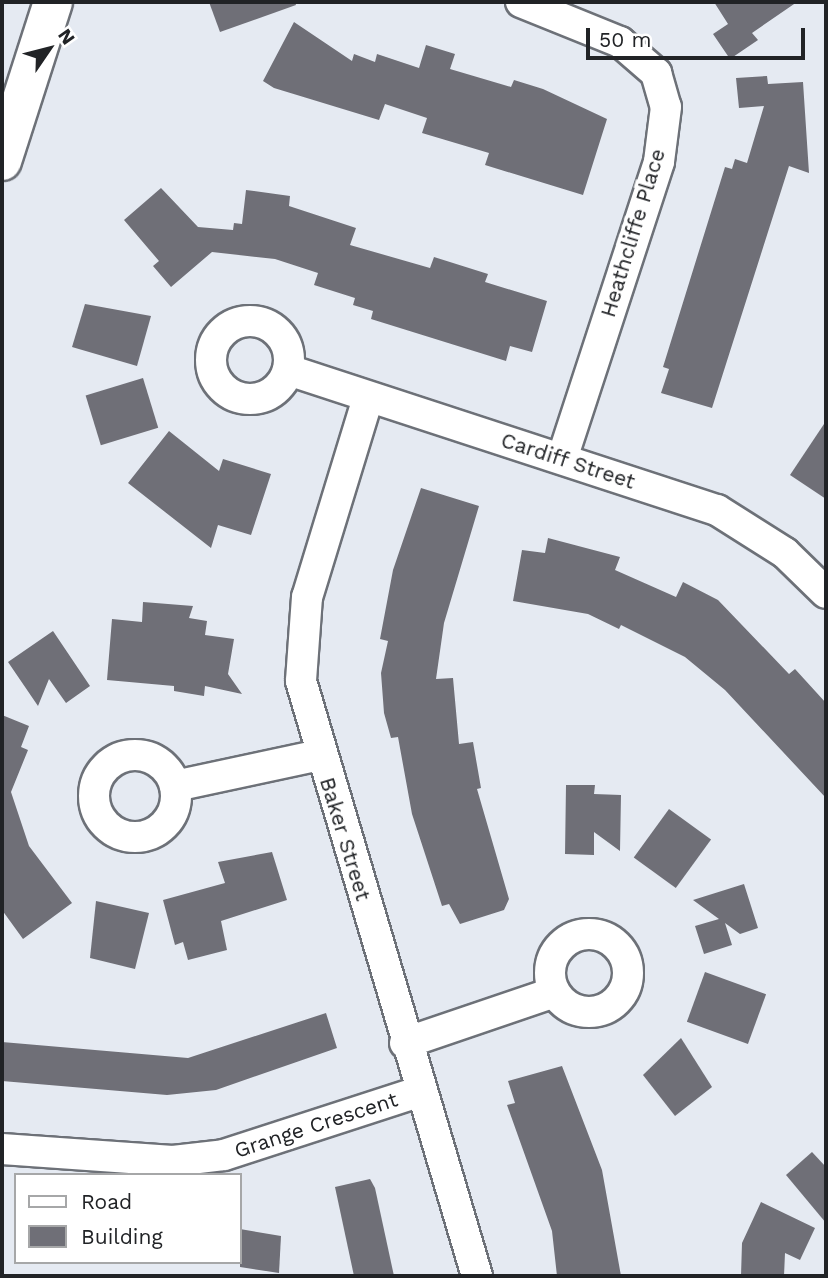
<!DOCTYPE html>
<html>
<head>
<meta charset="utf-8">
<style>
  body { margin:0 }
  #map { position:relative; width:828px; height:1278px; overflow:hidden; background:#e5eaf2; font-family:"Work Sans",sans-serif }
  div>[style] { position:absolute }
  .building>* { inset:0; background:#6f6f77; transform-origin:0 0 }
  .roads { filter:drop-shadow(2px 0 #6d7178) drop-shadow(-2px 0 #6d7178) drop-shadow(0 2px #6d7178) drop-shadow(0 -2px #6d7178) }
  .minor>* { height:30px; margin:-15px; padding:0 15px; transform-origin:15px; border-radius:15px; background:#fff }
  .minor>.ring { margin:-15px; padding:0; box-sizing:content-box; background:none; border:30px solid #fff; border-radius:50% }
  .major>* { height:38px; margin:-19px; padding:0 19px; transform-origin:19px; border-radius:19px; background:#fff }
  span { translate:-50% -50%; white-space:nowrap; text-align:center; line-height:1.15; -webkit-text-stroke:7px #fff; paint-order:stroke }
  .street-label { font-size:21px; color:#212326 }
  .frame { position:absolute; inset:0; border:4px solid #212326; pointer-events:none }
  .legend { position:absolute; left:14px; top:1173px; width:228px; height:91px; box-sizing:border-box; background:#fff; border:2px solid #a6a7a8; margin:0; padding:9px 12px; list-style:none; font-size:21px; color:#212326 }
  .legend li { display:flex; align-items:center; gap:14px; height:35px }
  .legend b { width:35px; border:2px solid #a6a7a8 }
  .north { position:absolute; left:14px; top:14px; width:70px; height:70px; -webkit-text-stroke:5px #fff; paint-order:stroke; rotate:55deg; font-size:19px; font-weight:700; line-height:28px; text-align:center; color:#212326 }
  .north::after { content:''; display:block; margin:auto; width:24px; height:32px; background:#212326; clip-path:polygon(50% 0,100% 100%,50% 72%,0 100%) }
  .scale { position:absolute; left:586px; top:28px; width:219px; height:32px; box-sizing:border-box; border:4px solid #212326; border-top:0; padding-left:9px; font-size:21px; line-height:24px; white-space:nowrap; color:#212326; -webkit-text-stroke:5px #fff; paint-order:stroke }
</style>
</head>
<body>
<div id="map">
  <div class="building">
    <i style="clip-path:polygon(209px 2px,295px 2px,296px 5px,220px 32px)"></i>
    <i style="clip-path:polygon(714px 2px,797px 2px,752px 33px,758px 40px,730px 59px,713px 34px,728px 24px)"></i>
    <i style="clip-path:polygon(294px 22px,352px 61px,354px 54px,375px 62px,377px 54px,419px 68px,426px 45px,455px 54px,450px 69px,511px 87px,514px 80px,543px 89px,607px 119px,583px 195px,485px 165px,489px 153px,422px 133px,427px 118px,385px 104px,379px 120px,274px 88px,263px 81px)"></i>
    <i style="clip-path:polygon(767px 76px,768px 84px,803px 82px,809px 173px,789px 166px,712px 408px,661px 393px,669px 369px,663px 367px,725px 167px,732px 169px,735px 159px,747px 163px,764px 106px,739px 108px,736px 78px)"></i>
    <i style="clip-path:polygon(161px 188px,198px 227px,233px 230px,234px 223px,242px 224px,246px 190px,290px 196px,289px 206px,356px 228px,350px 245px,430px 268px,434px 257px,488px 274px,485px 282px,547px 301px,532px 352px,510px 346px,506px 361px,371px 319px,373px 311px,353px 305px,355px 298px,314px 285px,318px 273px,275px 259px,212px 252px,171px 287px,153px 266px,159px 261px,124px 220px)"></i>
    <i style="clip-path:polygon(85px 304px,151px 316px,137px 366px,72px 347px)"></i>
    <i style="left:143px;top:378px;width:52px;height:60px;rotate:73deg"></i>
    <i style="clip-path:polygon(826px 421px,826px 499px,790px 475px)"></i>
    <i style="clip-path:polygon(169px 431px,219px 471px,223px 459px,271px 474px,251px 535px,218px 525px,211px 548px,128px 483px)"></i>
    <i style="clip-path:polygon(421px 488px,479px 506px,444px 623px,436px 679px,453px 678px,459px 744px,473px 742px,481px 788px,477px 789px,509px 899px,504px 910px,460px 924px,449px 904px,442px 906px,412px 814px,398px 737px,391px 738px,384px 713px,381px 673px,388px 641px,380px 639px,393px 570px)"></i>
    <i style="clip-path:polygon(548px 538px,620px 557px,615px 570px,676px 597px,683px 582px,718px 600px,789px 674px,795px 669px,826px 703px,826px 798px,725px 690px,685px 657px,621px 625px,619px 629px,588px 614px,513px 601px,522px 550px,545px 553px)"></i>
    <i style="clip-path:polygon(143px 602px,193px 606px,189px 618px,207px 621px,205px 635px,234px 639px,228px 674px,242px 694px,205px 686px,204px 696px,174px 691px,174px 686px,107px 680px,112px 619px,142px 622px)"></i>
    <i style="clip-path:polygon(53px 631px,90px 686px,66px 703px,49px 679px,38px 706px,8px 662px)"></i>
    <i style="clip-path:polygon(2px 715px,29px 726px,21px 747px,28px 750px,11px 792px,29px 846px,72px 903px,23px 939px,2px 910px)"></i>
    <i style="clip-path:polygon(566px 785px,595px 785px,594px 794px,621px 795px,620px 851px,594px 832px,594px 855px,565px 854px)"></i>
    <i style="left:669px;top:809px;width:52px;height:60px;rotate:36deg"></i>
    <i style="clip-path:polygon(272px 852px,287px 900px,221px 921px,227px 950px,188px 960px,183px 942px,175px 945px,163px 900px,225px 883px,218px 862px)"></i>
    <i style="clip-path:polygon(744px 884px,758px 928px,740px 934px,725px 923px,732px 945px,704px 954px,695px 926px,719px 919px,693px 900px)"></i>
    <i style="clip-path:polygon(96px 901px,149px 913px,135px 969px,90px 958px)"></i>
    <i style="left:705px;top:972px;width:65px;height:53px;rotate:20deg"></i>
    <i style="clip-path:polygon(326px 1013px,337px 1048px,216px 1090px,167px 1095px,2px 1081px,2px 1042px,188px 1058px)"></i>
    <i style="clip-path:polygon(681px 1038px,712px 1087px,675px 1116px,643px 1075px)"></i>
    <i style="clip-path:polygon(562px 1066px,602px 1170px,621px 1276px,557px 1276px,552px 1231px,507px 1105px,515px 1103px,508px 1081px)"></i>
    <i style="clip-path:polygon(812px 1152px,826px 1167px,826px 1223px,786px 1175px)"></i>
    <i style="clip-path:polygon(370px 1179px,375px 1188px,394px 1276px,354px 1276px,335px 1187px)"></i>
    <i style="clip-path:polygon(761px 1202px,815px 1228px,800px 1260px,785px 1253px,784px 1276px,741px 1276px,742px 1243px)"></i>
    <i style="clip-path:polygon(240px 1229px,281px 1236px,279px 1273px,240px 1267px)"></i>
  </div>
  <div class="roads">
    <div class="minor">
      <i style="left:521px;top:2px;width:107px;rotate:22deg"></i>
      <i style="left:620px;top:42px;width:48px;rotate:40.7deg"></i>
      <i style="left:656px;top:73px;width:35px;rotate:74deg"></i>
      <i style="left:666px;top:107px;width:55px;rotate:97.3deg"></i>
      <i style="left:659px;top:162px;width:312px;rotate:108.1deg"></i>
      <i class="ring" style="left:211px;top:321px;width:48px;height:48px"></i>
      <i style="left:288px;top:370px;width:451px;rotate:18.1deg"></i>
      <i style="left:717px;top:510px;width:80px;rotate:32.3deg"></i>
      <i style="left:785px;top:553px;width:57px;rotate:44.3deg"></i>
      <i style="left:368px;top:398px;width:208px;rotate:107deg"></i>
      <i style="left:307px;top:597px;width:84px;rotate:94.1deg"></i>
      <i style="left:301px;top:681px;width:620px;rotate:73.52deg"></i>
      <i class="ring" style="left:94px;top:755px;width:52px;height:52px"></i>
      <i style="left:175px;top:786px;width:148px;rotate:-12.1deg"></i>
      <i class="ring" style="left:550px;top:934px;width:48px;height:48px"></i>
      <i style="left:405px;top:1043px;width:158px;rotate:-18.8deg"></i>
      <i style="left:2px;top:1149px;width:171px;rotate:4deg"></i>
      <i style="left:173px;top:1161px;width:51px;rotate:-6.7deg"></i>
      <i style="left:224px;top:1155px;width:207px;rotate:-18deg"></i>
    </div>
    <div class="major">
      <i style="left:2px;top:161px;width:167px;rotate:-72.2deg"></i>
    </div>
  </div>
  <div class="street-label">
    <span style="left:633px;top:233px;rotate:-73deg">Heathcliffe Place</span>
    <span style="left:568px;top:461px;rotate:18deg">Cardiff Street</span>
    <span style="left:345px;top:839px;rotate:73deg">Baker Street</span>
    <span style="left:316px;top:1125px;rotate:-18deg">Grange Crescent</span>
  </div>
  <div class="frame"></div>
  <ul class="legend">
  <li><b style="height:9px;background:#fff"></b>Road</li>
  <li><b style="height:19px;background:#6f6f77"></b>Building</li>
  </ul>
  <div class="north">N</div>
  <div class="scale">50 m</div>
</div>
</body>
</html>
